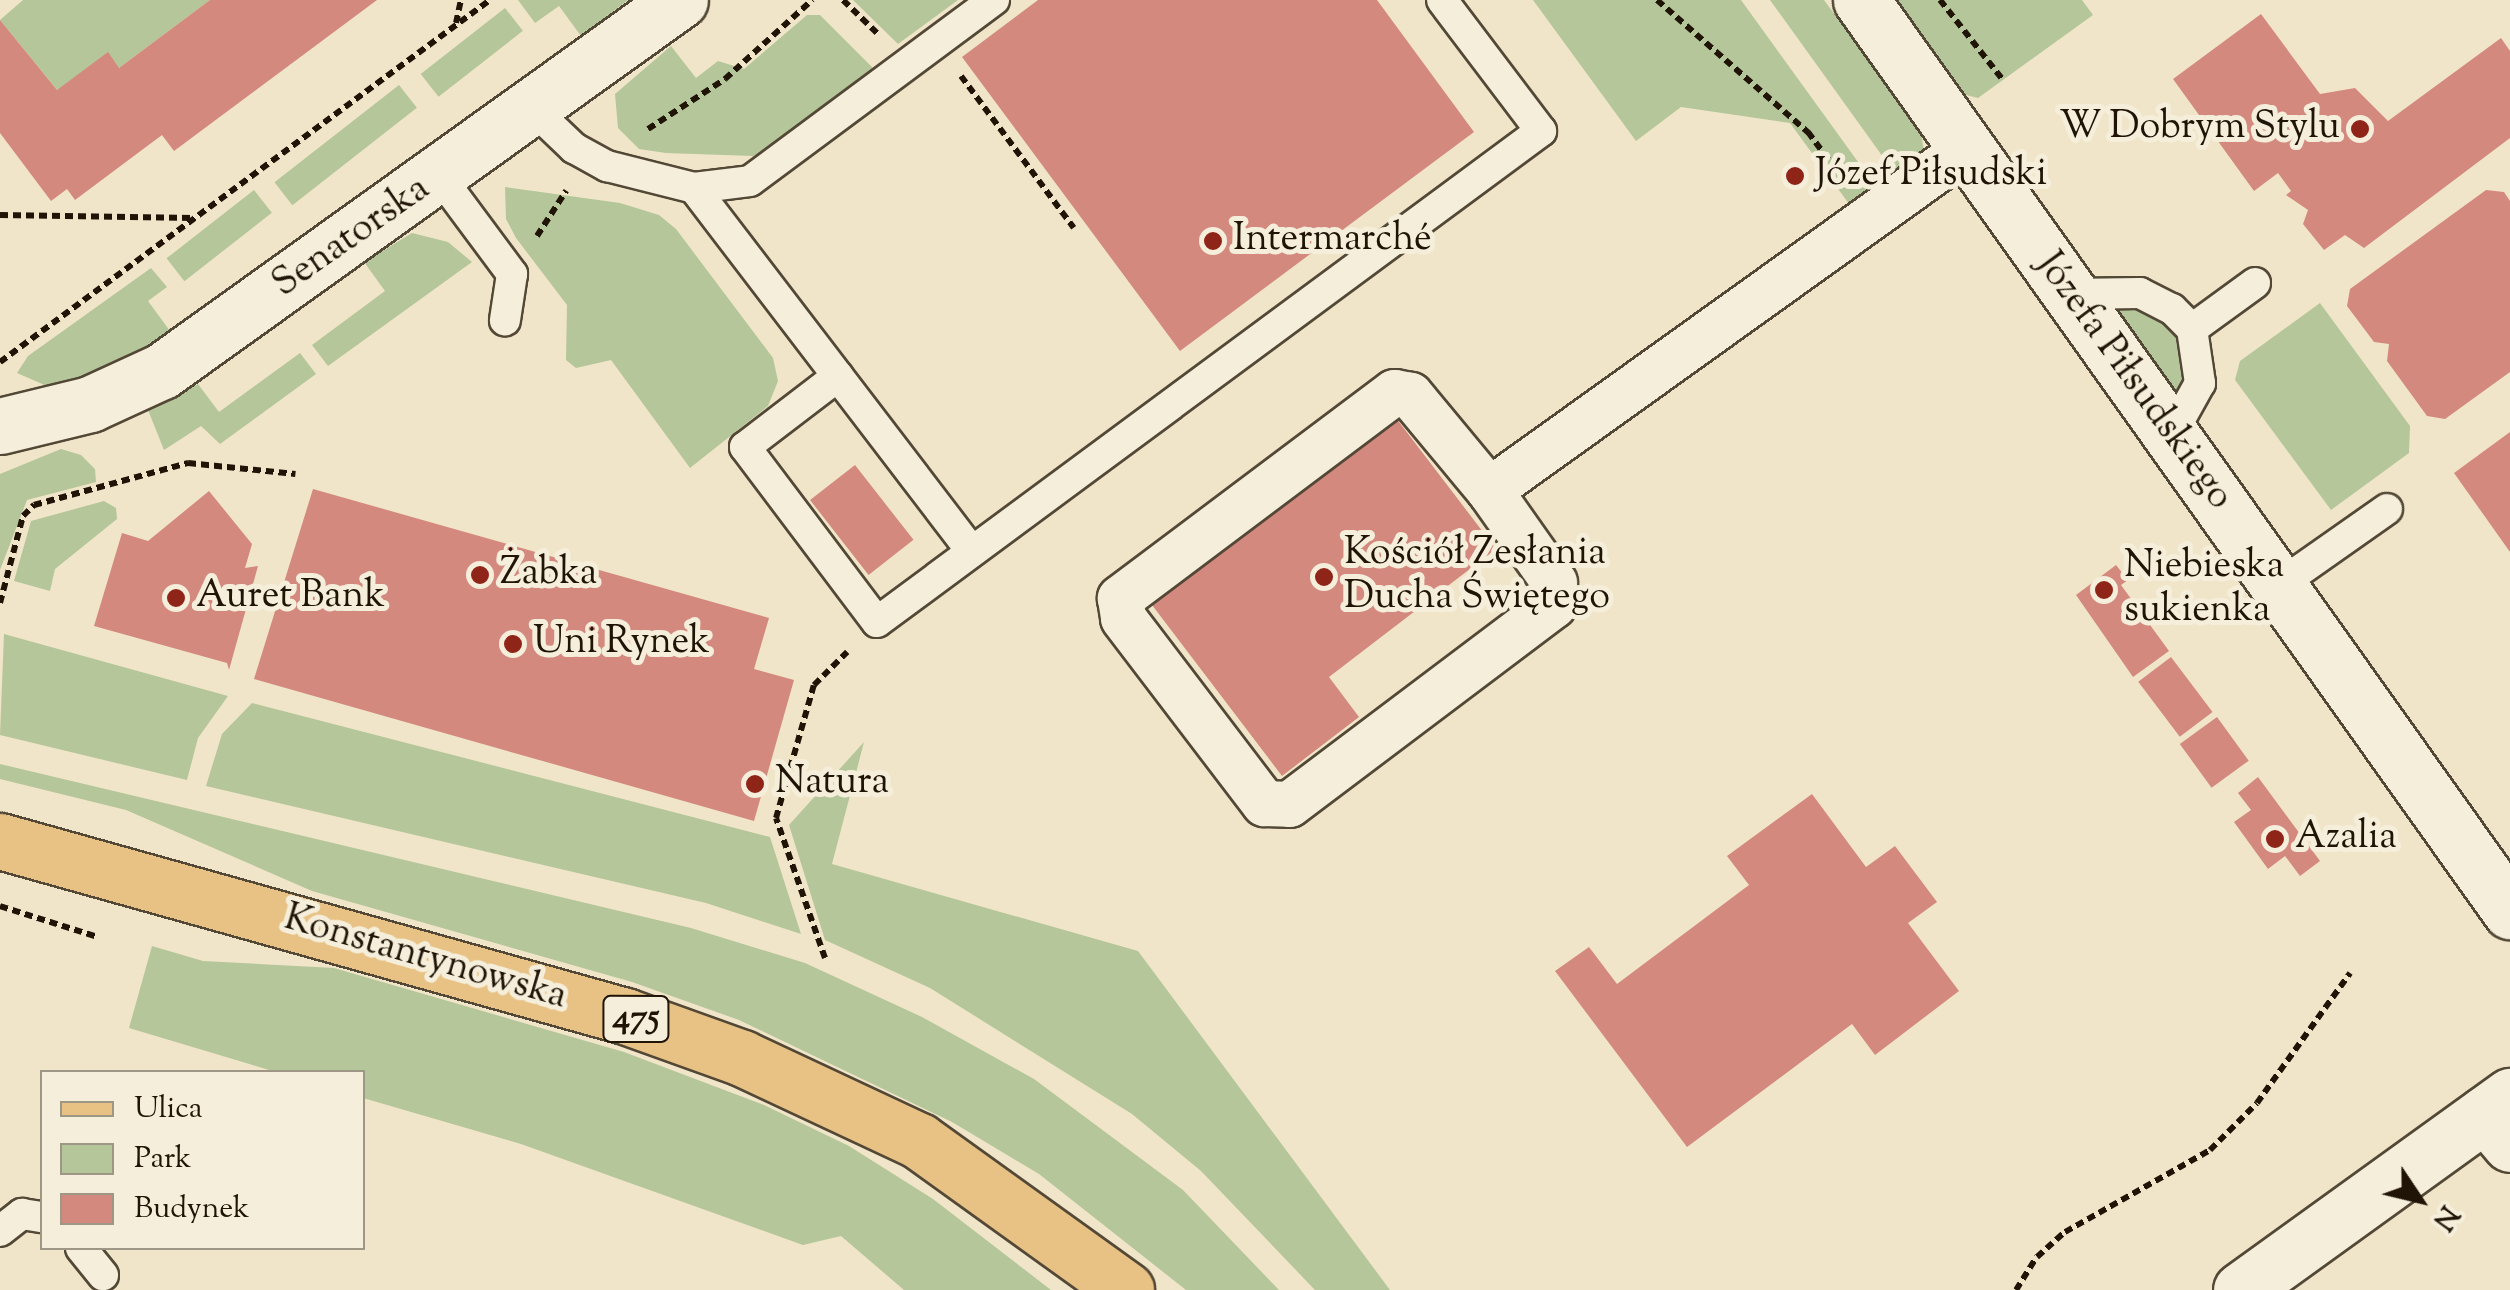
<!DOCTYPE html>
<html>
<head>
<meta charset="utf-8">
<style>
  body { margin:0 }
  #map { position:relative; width:2510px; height:1290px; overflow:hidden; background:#f0e5c8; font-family:"Sorts Mill Goudy",serif }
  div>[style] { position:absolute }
  .green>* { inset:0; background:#b5c69a; transform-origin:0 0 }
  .building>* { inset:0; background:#d4897f; transform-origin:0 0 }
  .path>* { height:6px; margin-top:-3px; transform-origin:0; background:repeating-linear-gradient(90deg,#1f1406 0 8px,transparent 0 13px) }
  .roads { filter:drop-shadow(2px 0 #534836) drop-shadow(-2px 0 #534836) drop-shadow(0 2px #534836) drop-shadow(0 -2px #534836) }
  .service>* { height:30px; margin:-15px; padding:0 15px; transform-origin:15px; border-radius:15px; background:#f5eedb }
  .pedestrian>* { height:45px; margin:-22.5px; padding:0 22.5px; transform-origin:22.5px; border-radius:22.5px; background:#f5eedb }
  .minor>* { height:55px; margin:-27.5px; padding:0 27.5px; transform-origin:27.5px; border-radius:27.5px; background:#f5eedb }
  .tertiary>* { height:55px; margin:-27.5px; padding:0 27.5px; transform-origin:27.5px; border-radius:27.5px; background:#f5eedb }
  .primary>* { height:55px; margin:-27.5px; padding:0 27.5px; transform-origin:27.5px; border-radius:27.5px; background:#e8c284 }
  .dots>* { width:28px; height:28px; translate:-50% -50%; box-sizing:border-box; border:5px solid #f5eedb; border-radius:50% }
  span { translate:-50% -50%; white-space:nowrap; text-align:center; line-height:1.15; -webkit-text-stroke:10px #f5eedb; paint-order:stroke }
  .shield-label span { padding:2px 8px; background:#f5eedb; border:2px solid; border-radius:8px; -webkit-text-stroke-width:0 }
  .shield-label { font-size:35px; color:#1f1406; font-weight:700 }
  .poi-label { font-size:38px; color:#1f1406 }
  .right { translate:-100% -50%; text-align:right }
  .left { translate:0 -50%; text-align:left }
  .street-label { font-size:38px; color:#1f1406 }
  .legend { position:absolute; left:40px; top:1070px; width:325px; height:180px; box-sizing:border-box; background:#f5eedb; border:2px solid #9f9786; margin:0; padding:12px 18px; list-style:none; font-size:30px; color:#1f1406 }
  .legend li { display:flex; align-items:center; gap:20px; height:50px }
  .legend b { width:50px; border:2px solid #9f9786 }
  .north { position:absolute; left:2370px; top:1150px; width:100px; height:100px; -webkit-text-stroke:8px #f5eedb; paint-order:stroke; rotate:125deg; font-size:28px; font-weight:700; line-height:40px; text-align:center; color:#1f1406 }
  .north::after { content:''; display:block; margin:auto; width:35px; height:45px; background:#1f1406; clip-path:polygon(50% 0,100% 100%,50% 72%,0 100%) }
</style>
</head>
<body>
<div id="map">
  <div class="green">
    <i style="clip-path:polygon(23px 0,210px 0,119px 68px,57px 90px,0 20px)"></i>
    <i style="clip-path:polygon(518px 0,628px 0,581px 36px,559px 6px,535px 23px)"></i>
    <i style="clip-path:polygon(853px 0,958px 0,898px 44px)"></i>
    <i style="clip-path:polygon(1533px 0,1741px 0,1874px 184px,1870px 196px,1852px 208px,1790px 123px,1681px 107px,1636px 141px)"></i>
    <i style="clip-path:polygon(1770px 0,1824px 0,1921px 132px,1924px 152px,1901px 182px)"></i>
    <i style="clip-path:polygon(1897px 0,2082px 0,2093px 15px,1978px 98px,1966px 95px)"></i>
    <i style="left:505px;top:8px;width:29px;height:107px;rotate:52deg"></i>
    <i style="clip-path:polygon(807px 15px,820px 15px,876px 71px,768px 150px,753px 156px,666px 153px,639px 149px,618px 128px,615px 94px,671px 46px,696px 78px,718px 61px,744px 69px)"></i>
    <i style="left:399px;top:85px;width:29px;height:158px;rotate:52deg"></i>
    <i style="clip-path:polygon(505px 187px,620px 203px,659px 215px,676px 229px,773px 358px,778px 381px,768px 406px,690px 468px,611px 360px,576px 368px,566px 360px,567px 305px,516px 238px,506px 219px)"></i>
    <i style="left:254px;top:190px;width:29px;height:111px;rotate:52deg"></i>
    <i style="clip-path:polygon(412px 233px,448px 242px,472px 262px,328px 366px,312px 345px,385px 291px,364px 262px)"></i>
    <i style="clip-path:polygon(151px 268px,167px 287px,148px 301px,170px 331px,142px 354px,56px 390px,17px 373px,28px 356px)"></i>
    <i style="clip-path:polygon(2140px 293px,2198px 346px,2171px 435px,2069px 294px)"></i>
    <i style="clip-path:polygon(2320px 303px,2410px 426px,2409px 453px,2331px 510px,2235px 380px,2240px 361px)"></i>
    <i style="clip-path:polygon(300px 353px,316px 374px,220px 444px,201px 426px,164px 450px,148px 410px,198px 384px,219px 412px)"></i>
    <i style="clip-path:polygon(61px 449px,81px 455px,95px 469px,96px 482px,27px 500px,0 570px,0 474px)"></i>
    <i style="clip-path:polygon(104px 501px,116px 508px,117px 519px,55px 569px,50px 591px,14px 581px,31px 521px)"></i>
    <i style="clip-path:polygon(4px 634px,228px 696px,198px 738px,187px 780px,0 735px)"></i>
    <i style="clip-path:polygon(252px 703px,770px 837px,801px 934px,706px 903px,206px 786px,222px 734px)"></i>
    <i style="clip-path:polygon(864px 742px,832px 864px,1138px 951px,1390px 1290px,1315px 1290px,1201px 1171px,1132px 1114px,930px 988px,825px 940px,789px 825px)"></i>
    <i style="clip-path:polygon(0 764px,691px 928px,805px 963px,922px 1017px,1034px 1079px,1183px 1190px,1279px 1290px,1186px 1290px,1039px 1174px,952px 1122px,739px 1020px,632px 982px,312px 891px,126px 810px,0 779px)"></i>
    <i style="clip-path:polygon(152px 946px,203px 961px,334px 968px,624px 1052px,764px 1105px,849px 1146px,933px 1199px,1051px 1290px,904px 1290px,841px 1236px,803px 1245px,521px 1144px,363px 1098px,362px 1072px,276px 1072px,129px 1028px)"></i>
  </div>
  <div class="building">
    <i style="clip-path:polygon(210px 0,377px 0,174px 151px,162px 135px,75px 200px,67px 189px,51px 201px,0 133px,0 20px,57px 90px,108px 52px,119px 68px)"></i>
    <i style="clip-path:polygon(1038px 0,1377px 0,1474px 132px,1180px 351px,962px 57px)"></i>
    <i style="clip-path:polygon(2261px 14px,2320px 94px,2355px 88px,2388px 121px,2501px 38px,2510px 51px,2510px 138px,2364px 248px,2345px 235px,2324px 250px,2303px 224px,2308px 210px,2286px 195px,2291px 191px,2278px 173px,2254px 191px,2173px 79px)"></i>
    <i style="clip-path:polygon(2486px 190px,2504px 192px,2510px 201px,2510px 372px,2445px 419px,2427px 416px,2387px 361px,2389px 344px,2374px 342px,2347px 306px,2350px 289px)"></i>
    <i style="clip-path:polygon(1396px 418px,1496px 549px,1329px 677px,1359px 717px,1282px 776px,1152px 605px)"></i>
    <i style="clip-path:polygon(2510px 432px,2510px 552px,2454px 473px)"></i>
    <i style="left:855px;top:465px;width:95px;height:57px;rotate:52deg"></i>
    <i style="clip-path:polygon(313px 489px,769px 618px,754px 669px,794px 680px,754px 821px,254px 679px)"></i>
    <i style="clip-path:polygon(209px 491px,252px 544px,245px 568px,258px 566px,229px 670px,227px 663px,94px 626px,122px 533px,148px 541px)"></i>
    <i style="clip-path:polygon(2116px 565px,2128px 580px,2121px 585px,2169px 651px,2133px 677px,2076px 595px)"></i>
    <i style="left:2171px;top:657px;width:69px;height:41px;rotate:53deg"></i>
    <i style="left:2217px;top:717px;width:54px;height:46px;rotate:54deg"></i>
    <i style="clip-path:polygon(2258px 777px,2320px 861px,2300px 876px,2285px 856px,2268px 869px,2234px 822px,2251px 810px,2238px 793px)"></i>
    <i style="clip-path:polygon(1812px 794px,1866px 867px,1895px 846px,1937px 902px,1908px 923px,1959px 991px,1875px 1055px,1852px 1024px,1687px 1147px,1555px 971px,1589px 947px,1617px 984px,1749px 885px,1727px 856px)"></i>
  </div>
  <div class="path">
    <i style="left:843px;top:0;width:49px;rotate:44.2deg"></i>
    <i style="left:1657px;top:0;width:201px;rotate:41.2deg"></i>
    <i style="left:1808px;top:132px;width:52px;rotate:53.6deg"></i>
    <i style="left:1940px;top:0;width:102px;rotate:51.8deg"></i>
    <i style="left:456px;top:23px;width:24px;rotate:-78deg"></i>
    <i style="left:961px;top:76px;width:189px;rotate:53.4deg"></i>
    <i style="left:648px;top:129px;width:92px;rotate:-33deg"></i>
    <i style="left:725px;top:79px;width:118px;rotate:-42.2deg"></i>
    <i style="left:0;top:215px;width:194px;rotate:0.9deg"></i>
    <i style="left:537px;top:236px;width:54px;rotate:-57.2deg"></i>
    <i style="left:0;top:362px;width:609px;rotate:-36.46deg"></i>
    <i style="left:0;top:603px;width:90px;rotate:-75.2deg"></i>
    <i style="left:23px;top:516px;width:16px;rotate:-45deg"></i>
    <i style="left:34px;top:505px;width:160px;rotate:-15.3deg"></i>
    <i style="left:188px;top:463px;width:108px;rotate:5.9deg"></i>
    <i style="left:0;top:906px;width:103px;rotate:17.6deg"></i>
    <i style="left:825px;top:958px;width:148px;rotate:-109.3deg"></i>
    <i style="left:776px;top:818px;width:138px;rotate:-74.1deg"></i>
    <i style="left:814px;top:685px;width:47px;rotate:-45deg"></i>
    <i style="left:2016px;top:1290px;width:39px;rotate:-58deg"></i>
    <i style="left:2037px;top:1257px;width:38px;rotate:-42deg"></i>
    <i style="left:2065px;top:1232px;width:167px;rotate:-29.5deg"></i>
    <i style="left:2210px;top:1150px;width:66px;rotate:-45deg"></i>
    <i style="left:2257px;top:1103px;width:160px;rotate:-54.4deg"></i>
  </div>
  <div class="roads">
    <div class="service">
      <i style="left:533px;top:109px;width:57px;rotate:43.6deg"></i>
      <i style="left:574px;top:148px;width:38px;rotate:29deg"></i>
      <i style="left:607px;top:166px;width:90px;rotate:14.2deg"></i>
      <i style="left:694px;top:188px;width:56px;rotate:-7.1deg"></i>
      <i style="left:750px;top:181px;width:304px;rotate:-36.6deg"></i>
      <i style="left:440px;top:177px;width:121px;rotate:53.4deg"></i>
      <i style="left:512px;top:274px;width:47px;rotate:98.7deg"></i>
      <i style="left:694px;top:188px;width:457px;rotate:52.6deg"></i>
      <i style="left:2069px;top:294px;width:71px;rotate:-0.8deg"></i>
      <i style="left:2140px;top:293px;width:36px;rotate:27deg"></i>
      <i style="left:2172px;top:309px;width:28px;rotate:45deg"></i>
      <i style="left:2192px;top:329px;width:55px;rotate:81.6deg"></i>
      <i style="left:2200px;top:383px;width:60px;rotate:119.1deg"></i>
      <i style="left:2192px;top:329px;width:78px;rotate:-36.1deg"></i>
      <i style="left:838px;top:376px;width:117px;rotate:142.6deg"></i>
      <i style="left:745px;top:447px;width:219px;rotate:53deg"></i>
      <i style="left:877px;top:622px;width:826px;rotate:-36.48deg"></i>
      <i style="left:1541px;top:131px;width:164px;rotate:-127.1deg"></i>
      <i style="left:2279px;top:585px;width:132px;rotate:-35.1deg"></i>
      <i style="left:0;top:1231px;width:28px;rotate:-38deg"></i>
      <i style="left:22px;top:1214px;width:20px;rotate:9deg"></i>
      <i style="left:81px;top:1248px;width:35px;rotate:51deg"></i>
    </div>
    <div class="pedestrian">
      <i style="left:1489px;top:490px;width:124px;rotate:-129.7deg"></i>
      <i style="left:1410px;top:395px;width:16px;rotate:-169deg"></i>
      <i style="left:1394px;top:392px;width:343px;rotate:143.1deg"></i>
      <i style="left:1120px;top:598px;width:20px;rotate:81deg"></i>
      <i style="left:1123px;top:618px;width:233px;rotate:52.7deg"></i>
      <i style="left:1264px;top:803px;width:25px;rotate:2deg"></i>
      <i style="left:1289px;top:804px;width:331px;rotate:-37deg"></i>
      <i style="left:1553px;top:605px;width:23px;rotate:-88deg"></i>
      <i style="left:1554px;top:582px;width:113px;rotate:-125.2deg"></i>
      <i style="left:1489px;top:490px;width:586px;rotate:-35.62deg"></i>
    </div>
    <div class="minor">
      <i style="left:1861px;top:0;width:1119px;rotate:54.53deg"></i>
      <i style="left:0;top:426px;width:93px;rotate:-13.7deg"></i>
      <i style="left:90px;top:404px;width:79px;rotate:-24.6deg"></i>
      <i style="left:162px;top:371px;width:637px;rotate:-35.61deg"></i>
      <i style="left:2485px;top:1114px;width:39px;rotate:50deg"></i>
    </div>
    <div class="tertiary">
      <i style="left:2241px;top:1290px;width:332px;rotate:-35.8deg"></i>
    </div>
    <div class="primary">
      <i style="left:0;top:841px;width:649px;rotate:15.64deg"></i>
      <i style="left:625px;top:1016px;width:124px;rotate:19.7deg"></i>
      <i style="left:742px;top:1058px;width:195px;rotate:25.1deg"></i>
      <i style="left:919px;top:1141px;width:255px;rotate:35.7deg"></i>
    </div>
  </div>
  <div class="dots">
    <i style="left:2360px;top:129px;background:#8f2418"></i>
    <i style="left:1795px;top:176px;background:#8f2418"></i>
    <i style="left:1213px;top:241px;background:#8f2418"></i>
    <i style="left:480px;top:575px;background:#8f2418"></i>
    <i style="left:1324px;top:577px;background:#8f2418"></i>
    <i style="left:2104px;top:590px;background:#8f2418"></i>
    <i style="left:176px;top:598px;background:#8f2418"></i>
    <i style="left:513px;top:644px;background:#8f2418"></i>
    <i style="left:755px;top:784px;background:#8f2418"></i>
    <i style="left:2275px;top:839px;background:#8f2418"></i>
  </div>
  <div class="shield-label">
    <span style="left:636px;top:1019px">475</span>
  </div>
  <div class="poi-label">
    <span class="right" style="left:2340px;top:129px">W Dobrym Stylu</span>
    <span class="left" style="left:1815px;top:176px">Józef Piłsudski</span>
    <span class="left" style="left:1233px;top:241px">Intermarché</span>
    <span class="left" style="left:1344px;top:577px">Kościół Zesłania<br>Ducha Świętego</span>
    <span class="left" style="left:2124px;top:590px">Niebieska<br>sukienka</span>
    <span class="left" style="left:500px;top:575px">Żabka</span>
    <span class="left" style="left:196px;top:598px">Auret Bank</span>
    <span class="left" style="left:533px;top:644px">Uni Rynek</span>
    <span class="left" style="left:775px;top:784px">Natura</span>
    <span class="left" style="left:2295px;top:839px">Azalia</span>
  </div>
  <div class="street-label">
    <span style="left:352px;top:238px;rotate:-35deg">Senatorska</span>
    <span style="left:2133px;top:382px;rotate:54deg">Józefa Piłsudskiego</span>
    <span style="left:425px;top:959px;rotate:16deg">Konstantynowska</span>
  </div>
  <ul class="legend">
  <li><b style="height:12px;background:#e8c284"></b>Ulica</li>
  <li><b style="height:28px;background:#b5c69a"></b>Park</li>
  <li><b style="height:28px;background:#d4897f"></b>Budynek</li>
  </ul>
  <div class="north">N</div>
</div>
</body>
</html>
